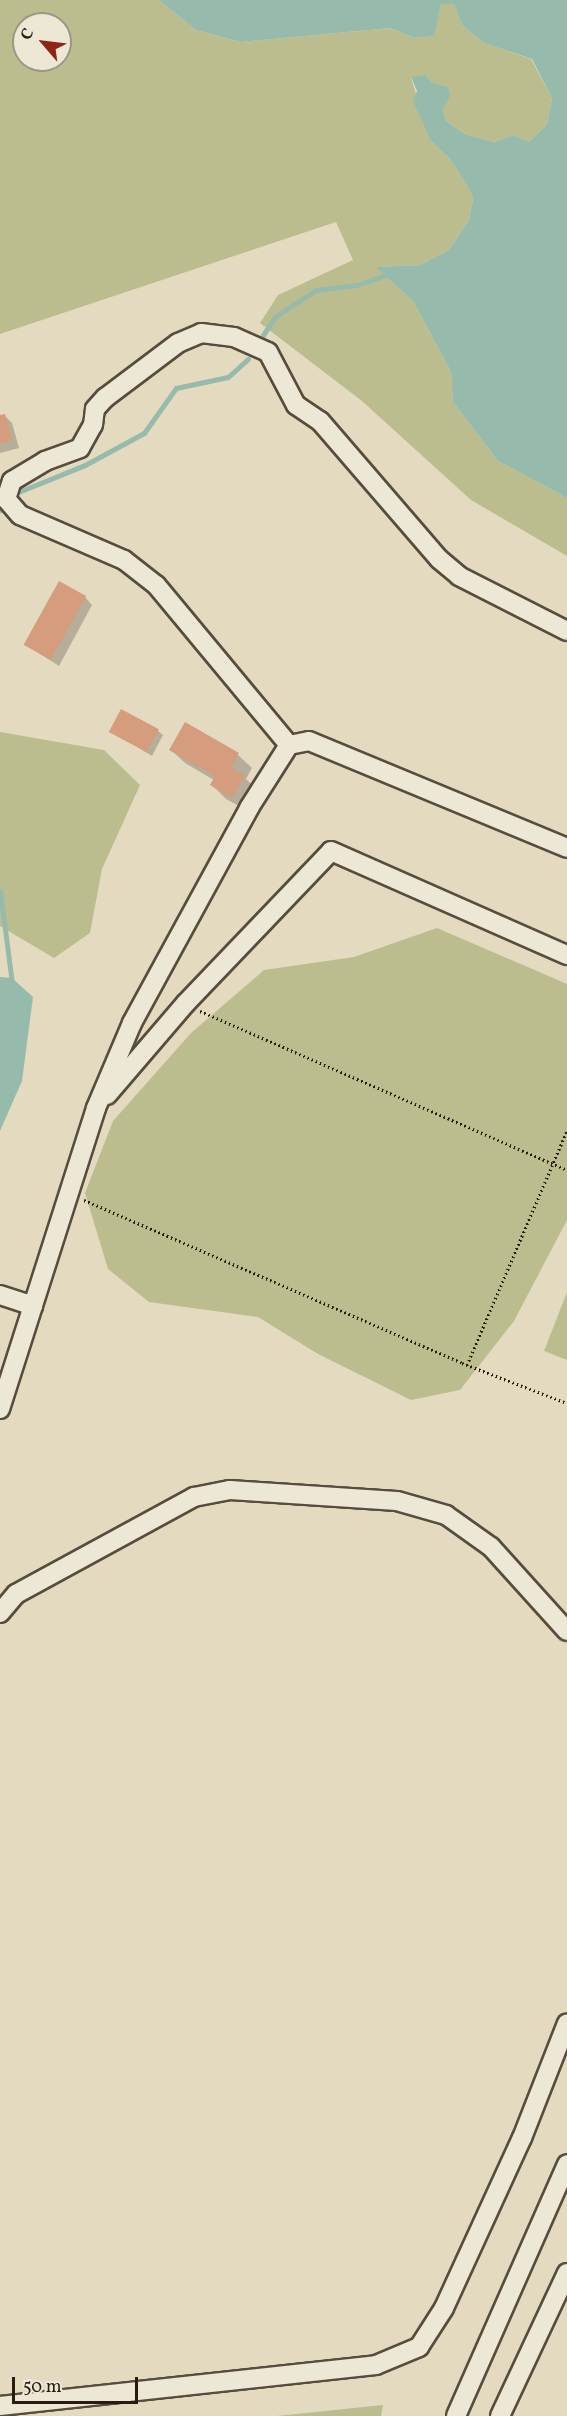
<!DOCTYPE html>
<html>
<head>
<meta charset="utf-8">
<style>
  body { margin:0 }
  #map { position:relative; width:567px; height:2416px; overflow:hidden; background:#e4dac0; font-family:Vollkorn,serif }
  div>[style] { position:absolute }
  .green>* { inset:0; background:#bbbd8e }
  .water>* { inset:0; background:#96bbad }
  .shadow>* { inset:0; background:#0003 }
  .stream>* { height:5px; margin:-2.5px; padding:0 2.5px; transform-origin:2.5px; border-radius:2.5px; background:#96bbad }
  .building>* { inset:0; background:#d59c7d; transform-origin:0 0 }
  .path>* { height:3px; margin-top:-1.5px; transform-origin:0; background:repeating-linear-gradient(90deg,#281c11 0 1.5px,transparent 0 4.5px) }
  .roads { filter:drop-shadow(2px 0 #574c3d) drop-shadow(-2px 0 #574c3d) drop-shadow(0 2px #574c3d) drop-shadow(0 -2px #574c3d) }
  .minor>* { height:18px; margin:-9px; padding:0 9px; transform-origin:9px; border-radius:9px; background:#ede7d6 }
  span { translate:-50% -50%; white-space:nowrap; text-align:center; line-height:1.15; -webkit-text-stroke:4.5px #ede7d6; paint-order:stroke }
  .north { position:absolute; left:12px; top:12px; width:60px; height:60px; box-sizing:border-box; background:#ede7d6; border:2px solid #9e9687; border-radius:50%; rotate:298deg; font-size:16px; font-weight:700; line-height:24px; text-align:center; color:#281c11 }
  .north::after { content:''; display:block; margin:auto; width:21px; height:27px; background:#8f2418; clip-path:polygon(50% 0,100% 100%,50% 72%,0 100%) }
  .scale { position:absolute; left:12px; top:2377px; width:126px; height:27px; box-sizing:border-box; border:3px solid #281c11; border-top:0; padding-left:8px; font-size:18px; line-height:21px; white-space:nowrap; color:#281c11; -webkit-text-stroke:4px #ede7d6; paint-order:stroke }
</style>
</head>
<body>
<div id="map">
  <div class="green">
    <i style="clip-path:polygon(evenodd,0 0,159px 0,196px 30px,241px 42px,390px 28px,415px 38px,433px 36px,441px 4px,454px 4px,462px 25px,484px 43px,531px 59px,552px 98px,547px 124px,529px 142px,514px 135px,494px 142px,465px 134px,446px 121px,443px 110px,449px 96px,411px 78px,431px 141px,451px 160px,468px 187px,473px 199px,469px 220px,449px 250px,420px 265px,377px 267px,413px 301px,451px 372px,453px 402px,498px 461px,567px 498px,567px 556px,471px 500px,362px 401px,260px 323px,278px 295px,353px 260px,336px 222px,0 334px,0 0,24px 24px,60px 24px,60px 60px,24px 60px,24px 24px)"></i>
    <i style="clip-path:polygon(0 732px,104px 750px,140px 785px,102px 869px,90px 933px,54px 958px,0 926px)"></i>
    <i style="clip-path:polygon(437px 928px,567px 984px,567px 1220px,514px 1321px,460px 1390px,411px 1400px,318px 1354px,258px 1317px,149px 1302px,108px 1269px,85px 1193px,113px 1121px,191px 1033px,264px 970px,354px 957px)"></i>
    <i style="clip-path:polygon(567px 1292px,567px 1360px,544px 1351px)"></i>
    <i style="clip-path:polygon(383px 2405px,381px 2416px,277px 2416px)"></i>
  </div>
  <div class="water">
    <i style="clip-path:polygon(159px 0,567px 0,567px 498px,498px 461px,453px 402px,451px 372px,413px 301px,376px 267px,420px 265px,449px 250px,469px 220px,473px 199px,468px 187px,451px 160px,431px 141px,413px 101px,417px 91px,411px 77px,425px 75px,432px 83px,448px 87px,450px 96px,443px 110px,446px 121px,465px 134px,494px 142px,514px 135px,529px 142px,547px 124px,552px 98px,532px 59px,484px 43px,462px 25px,454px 4px,441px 4px,434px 36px,415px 38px,390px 28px,241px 42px,196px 30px)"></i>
    <i style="clip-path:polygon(0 977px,12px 978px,33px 997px,22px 1081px,0 1131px)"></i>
  </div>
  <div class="shadow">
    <i style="clip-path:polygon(4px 415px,12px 423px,19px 448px,0 453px,0 417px)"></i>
    <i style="clip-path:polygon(85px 597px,92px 605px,59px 666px,26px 645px)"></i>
    <i style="clip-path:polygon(185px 724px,238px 755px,252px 768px,246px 779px,258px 790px,246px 810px,226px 799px,212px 785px,214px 780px,185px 763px,171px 750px)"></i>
    <i style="clip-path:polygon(111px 731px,158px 731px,163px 735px,152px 756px)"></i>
  </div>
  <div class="stream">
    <i style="left:263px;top:335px;width:23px;rotate:-56deg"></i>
    <i style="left:276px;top:316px;width:48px;rotate:-33deg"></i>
    <i style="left:316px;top:290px;width:41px;rotate:-7deg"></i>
    <i style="left:357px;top:285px;width:31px;rotate:-19deg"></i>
    <i style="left:16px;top:493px;width:74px;rotate:-22.1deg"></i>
    <i style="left:85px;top:465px;width:67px;rotate:-28.5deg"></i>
    <i style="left:144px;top:433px;width:55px;rotate:-54.6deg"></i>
    <i style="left:176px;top:388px;width:53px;rotate:-11.9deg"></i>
    <i style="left:228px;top:377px;width:27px;rotate:-42deg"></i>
    <i style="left:0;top:510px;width:1px;rotate:-45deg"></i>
    <i style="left:0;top:891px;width:93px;rotate:82.6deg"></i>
  </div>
  <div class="building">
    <i style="clip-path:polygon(5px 414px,12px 440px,0 444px,0 415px)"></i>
    <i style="left:59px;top:581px;width:31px;height:73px;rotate:29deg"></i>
    <i style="left:121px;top:709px;width:43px;height:26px;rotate:28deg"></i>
    <i style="clip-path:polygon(185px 722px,239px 753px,231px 768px,245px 775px,232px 798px,210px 785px,215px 776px,169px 750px)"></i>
  </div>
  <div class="path">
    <i style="left:200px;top:1011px;width:400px;rotate:23.4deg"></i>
    <i style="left:84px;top:1200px;width:412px;rotate:23.3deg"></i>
    <i style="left:462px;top:1363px;width:112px;rotate:20.9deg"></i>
    <i style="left:467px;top:1365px;width:255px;rotate:-66.9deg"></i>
  </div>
  <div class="roads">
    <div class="minor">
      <i style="left:289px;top:745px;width:208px;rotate:-129.7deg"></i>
      <i style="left:156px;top:585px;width:41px;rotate:-142deg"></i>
      <i style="left:124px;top:560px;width:113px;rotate:-156.6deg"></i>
      <i style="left:20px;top:515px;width:21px;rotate:-131deg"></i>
      <i style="left:6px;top:499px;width:19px;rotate:-72deg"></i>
      <i style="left:12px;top:481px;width:39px;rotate:-31deg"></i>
      <i style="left:45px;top:461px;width:37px;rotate:-20deg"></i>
      <i style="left:80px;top:448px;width:26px;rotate:-61deg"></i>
      <i style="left:93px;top:425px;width:16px;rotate:-83deg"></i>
      <i style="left:95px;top:409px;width:15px;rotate:-48deg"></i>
      <i style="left:105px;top:398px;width:91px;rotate:-37deg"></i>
      <i style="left:178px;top:343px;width:25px;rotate:-23deg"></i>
      <i style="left:201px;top:333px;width:33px;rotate:7deg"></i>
      <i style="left:234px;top:337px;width:37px;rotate:24deg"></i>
      <i style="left:268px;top:352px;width:60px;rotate:62.2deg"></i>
      <i style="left:296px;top:405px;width:29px;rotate:34deg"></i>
      <i style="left:320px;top:421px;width:182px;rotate:49.2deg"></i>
      <i style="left:439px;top:559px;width:26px;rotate:40deg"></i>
      <i style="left:459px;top:576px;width:121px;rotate:27deg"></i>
      <i style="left:107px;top:1095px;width:120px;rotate:-49.4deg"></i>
      <i style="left:185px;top:1004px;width:211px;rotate:-46.3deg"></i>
      <i style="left:331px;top:851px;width:258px;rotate:23.8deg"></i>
      <i style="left:0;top:1295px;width:35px;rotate:18deg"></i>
      <i style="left:0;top:1409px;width:316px;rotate:-72.3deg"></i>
      <i style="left:96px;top:1108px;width:92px;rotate:-67deg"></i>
      <i style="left:132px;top:1023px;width:245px;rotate:-61.4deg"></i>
      <i style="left:249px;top:808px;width:75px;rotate:-57.6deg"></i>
      <i style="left:289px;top:745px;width:20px;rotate:-11deg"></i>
      <i style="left:309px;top:741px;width:279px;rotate:22.5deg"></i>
      <i style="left:0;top:1613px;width:25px;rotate:-50deg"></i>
      <i style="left:16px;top:1594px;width:203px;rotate:-28.6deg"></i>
      <i style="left:194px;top:1497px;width:37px;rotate:-11deg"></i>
      <i style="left:230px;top:1490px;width:167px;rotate:3.8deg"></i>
      <i style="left:397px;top:1501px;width:51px;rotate:15.9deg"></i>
      <i style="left:446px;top:1515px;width:55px;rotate:35.4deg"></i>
      <i style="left:491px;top:1547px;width:113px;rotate:47.9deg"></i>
      <i style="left:0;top:2406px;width:378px;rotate:-6.2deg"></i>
      <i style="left:376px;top:2365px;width:47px;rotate:-22.7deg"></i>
      <i style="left:419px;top:2347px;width:46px;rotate:-57.3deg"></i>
      <i style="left:444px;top:2308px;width:187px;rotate:-65.4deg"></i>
      <i style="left:522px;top:2138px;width:123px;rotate:-68.6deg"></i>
      <i style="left:456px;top:2416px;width:275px;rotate:-66.2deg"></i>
      <i style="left:500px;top:2416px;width:158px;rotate:-64.9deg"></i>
    </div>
  </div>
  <div class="north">С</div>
  <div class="scale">50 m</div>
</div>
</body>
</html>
